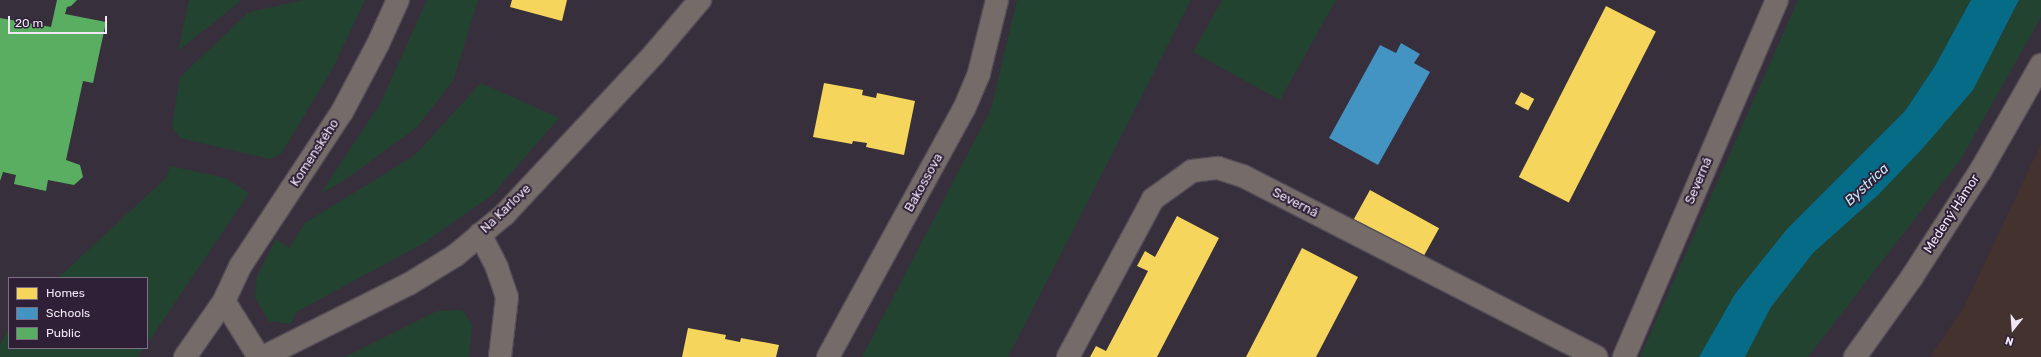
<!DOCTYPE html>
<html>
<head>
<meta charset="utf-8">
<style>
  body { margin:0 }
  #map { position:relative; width:2041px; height:357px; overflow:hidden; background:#372f3b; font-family:Rubik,sans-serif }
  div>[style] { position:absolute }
  .commercial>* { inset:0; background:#44322f }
  .green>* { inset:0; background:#234331 }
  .water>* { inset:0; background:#056b86 }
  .homes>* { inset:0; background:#f6d55c; transform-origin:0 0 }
  .schools>* { inset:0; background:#4393c3 }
  .public>* { inset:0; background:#5aae61 }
  .roads { filter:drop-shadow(1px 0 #544d58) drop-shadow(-1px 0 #544d58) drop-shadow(0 1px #544d58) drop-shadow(0 -1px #544d58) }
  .minor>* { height:22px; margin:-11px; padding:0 11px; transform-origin:11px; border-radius:11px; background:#756b68 }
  span { translate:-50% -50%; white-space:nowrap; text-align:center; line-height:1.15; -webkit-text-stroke:4px #2f2037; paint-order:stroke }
  .street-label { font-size:13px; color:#f0e6f6 }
  .water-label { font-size:14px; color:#bde8f9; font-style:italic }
  .legend { position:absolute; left:8px; top:277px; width:140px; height:72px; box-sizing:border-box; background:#2f2037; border:1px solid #7c6f83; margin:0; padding:5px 7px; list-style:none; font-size:12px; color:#f0e6f6 }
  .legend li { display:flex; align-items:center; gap:8px; height:20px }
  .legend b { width:20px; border:1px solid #7c6f83 }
  .north { position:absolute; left:1993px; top:309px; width:40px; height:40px; -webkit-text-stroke:3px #2f2037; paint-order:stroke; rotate:197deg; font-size:11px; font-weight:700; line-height:16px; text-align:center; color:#f0e6f6 }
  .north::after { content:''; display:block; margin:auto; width:14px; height:18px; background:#f0e6f6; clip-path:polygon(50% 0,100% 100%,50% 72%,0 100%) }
  .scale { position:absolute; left:8px; top:16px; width:99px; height:18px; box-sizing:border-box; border:2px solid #f0e6f6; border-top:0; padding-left:5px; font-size:12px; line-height:14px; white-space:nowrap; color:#f0e6f6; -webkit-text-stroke:3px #2f2037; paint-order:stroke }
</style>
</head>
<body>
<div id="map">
  <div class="commercial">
    <i style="clip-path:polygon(2041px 144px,2041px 357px,1930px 357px,1964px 307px)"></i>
  </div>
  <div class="green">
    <i style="clip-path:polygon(189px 0,242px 0,178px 51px)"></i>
    <i style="clip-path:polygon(304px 0,365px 0,333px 68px,281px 154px,270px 159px,180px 138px,172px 126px,180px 77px,249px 12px)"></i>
    <i style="clip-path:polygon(427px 0,478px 0,453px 81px,417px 127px,342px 182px,321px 193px,380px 104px)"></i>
    <i style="clip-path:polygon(1017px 0,1191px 0,1008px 357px,862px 357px,991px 109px)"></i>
    <i style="clip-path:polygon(1222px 0,1336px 0,1280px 100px,1193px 52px)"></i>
    <i style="clip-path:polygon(1798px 0,1971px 0,1935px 66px,1905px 111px,1787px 229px,1735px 294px,1699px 357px,1640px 357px)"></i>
    <i style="clip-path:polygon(2019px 0,2041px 0,2041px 17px,1961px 159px,1808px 357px,1745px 357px,1771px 307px,1813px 253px,1878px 195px,2000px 39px)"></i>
    <i style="clip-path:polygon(481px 83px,559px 118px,492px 195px,424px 243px,296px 312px,291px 324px,269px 321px,255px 298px,257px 276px,276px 239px,289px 248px,305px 223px,415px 155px)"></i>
    <i style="clip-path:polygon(170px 166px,226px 178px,249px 193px,147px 344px,147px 278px,58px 278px,166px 178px)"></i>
    <i style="clip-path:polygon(462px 310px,472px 324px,469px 357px,345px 357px,437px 311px)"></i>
    <i style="clip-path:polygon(9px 329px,9px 348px,144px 348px,138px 357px,0 357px,0 344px)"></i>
  </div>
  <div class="water">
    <i style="clip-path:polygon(1971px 0,2019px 0,1973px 90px,1922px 149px,1878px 195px,1813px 253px,1771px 307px,1745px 357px,1699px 357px,1735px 294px,1787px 229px,1905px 111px,1935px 66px)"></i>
  </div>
  <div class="homes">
    <i style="clip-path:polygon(512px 0,567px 0,562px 21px,510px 7px)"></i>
    <i style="left:1606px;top:6px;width:56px;height:192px;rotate:27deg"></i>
    <i style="clip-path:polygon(824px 83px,863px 90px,862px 95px,876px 98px,877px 93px,915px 101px,904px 155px,866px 147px,867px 143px,853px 141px,852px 144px,813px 137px)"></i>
    <i style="left:1521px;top:92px;width:15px;height:13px;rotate:28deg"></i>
    <i style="left:1370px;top:190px;width:79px;height:34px;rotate:29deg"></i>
    <i style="clip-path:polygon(1177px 216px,1219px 238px,1157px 357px,1090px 357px,1096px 346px,1106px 351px,1148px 271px,1137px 266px,1145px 251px,1155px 257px)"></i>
    <i style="clip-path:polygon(1302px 248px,1358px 277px,1316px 357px,1246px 357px)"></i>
    <i style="clip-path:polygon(688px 328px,726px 335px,725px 339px,740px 342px,741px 338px,779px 345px,776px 357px,682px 357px)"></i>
  </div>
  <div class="schools">
    <i style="clip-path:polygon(1401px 43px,1420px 54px,1414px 63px,1430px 72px,1378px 165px,1329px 138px,1380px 45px,1396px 53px)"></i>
  </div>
  <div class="public">
    <i style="clip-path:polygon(57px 0,77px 0,71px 6px,67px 7px,65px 14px,106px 22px,93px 83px,83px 81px,66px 160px,80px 165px,83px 177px,74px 185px,48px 180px,46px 191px,14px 184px,16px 175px,3px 172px,0 181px,0 18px,51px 27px)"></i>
  </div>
  <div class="roads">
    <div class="minor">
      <i style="left:480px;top:234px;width:38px;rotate:63deg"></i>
      <i style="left:497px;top:268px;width:31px;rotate:71deg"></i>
      <i style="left:507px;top:297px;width:60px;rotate:96.7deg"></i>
      <i style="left:224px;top:301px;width:66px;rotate:58deg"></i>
      <i style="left:185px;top:357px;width:68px;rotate:-55.1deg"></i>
      <i style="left:224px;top:301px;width:40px;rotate:-65deg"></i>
      <i style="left:241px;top:265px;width:183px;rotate:-56.6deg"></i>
      <i style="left:342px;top:112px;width:77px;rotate:-62.1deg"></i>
      <i style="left:378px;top:44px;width:48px;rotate:-65.6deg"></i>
      <i style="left:263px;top:357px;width:163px;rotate:-26.6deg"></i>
      <i style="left:409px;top:284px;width:55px;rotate:-31.7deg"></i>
      <i style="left:456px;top:255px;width:64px;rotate:-39.9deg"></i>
      <i style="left:505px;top:214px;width:219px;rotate:-47deg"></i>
      <i style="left:654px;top:54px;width:71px;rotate:-49.6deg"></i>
      <i style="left:828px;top:357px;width:283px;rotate:-61.3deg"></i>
      <i style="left:964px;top:109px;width:39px;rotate:-67deg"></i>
      <i style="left:979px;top:73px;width:75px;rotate:-76.1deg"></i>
      <i style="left:1068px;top:357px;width:179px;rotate:-61.7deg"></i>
      <i style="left:1153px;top:199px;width:48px;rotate:-35.7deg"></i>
      <i style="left:1192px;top:171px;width:26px;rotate:-7deg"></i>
      <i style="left:1218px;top:168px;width:26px;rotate:18deg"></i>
      <i style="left:1243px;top:176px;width:397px;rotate:27.1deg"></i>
      <i style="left:1624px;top:357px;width:388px;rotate:-66.8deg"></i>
      <i style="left:1855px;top:357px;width:98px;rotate:-54.5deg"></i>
      <i style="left:1912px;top:277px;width:127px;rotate:-57.2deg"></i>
      <i style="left:1981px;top:170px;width:121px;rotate:-60.3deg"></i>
    </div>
  </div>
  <div class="street-label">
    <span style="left:315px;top:153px;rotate:-57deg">Komenského</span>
    <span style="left:1699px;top:181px;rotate:-67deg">Severná</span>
    <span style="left:924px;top:183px;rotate:-61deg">Bakossova</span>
    <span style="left:1295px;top:203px;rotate:27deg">Severná</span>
    <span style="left:506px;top:209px;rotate:-44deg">Na Karlove</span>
    <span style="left:1952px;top:214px;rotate:-57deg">Medený Hámor</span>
  </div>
  <div class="water-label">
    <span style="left:1867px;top:185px;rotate:-43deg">Bystrica</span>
  </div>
  <ul class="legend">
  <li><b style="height:11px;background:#f6d55c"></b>Homes</li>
  <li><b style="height:11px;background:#4393c3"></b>Schools</li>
  <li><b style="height:11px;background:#5aae61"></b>Public</li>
  </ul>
  <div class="north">N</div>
  <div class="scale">20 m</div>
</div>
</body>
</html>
